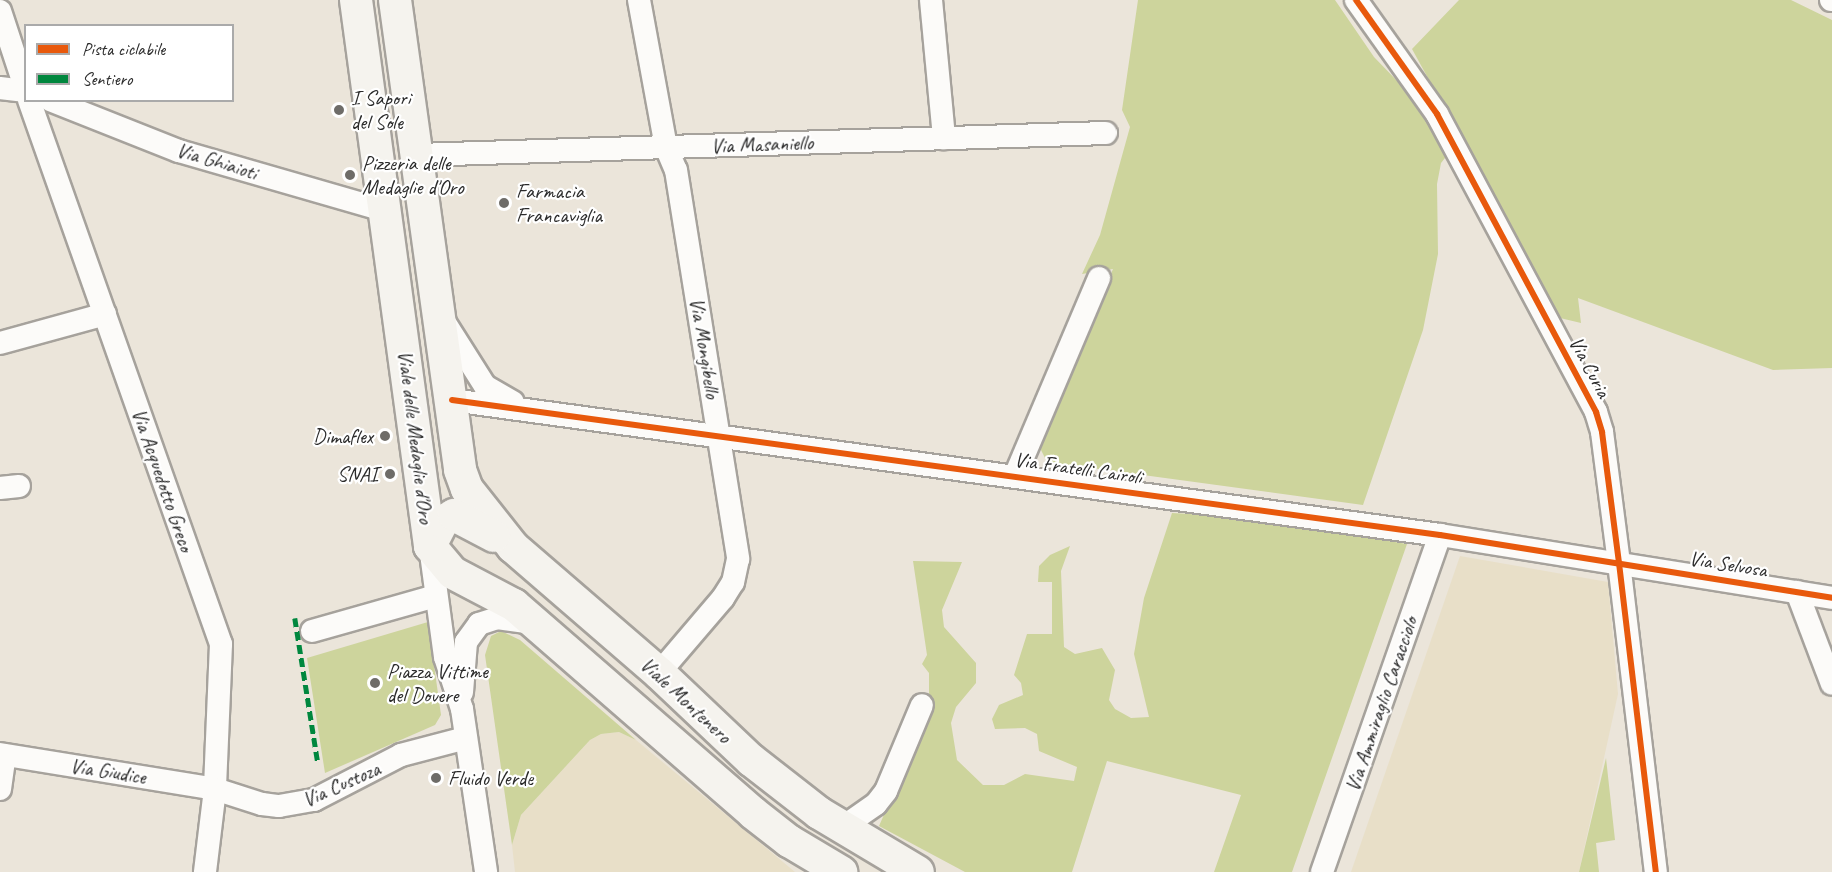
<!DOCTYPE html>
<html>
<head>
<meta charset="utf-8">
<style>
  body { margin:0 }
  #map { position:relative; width:1832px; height:872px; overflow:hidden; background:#ebe5da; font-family:Caveat,sans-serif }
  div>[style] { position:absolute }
  .built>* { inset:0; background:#e8dfc8 }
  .green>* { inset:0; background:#cdd49c }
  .roads { filter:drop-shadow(2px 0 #a6a29c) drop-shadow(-2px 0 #a6a29c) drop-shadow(0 2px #a6a29c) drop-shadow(0 -2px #a6a29c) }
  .minor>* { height:22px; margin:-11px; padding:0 11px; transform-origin:11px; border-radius:11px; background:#fcfbf9 }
  .secondary>* { height:32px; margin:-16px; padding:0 16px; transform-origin:16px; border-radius:16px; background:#f5f3ee }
  .quiet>* { height:4.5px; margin-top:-2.25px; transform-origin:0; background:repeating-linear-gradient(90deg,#00873e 0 9px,transparent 0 13.5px) }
  .cycleway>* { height:6px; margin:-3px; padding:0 3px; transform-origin:3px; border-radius:3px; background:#e8590c }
  .dots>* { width:16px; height:16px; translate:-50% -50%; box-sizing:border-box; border:3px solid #fff; border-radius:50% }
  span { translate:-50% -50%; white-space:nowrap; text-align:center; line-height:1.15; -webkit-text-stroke:4.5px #fff; paint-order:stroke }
  .poi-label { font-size:21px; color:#2b2b2b }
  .left { translate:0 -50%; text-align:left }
  .right { translate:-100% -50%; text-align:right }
  .street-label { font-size:21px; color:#2b2b2b }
  .legend { position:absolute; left:24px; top:24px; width:210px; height:78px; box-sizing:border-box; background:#fff; border:2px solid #aaa; margin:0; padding:8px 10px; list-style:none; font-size:18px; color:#2b2b2b }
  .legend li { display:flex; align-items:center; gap:12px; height:30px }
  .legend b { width:30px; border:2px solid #aaa }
</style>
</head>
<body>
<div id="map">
  <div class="built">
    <i style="clip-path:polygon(1460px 556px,1608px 582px,1618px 694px,1579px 872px,1351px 872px)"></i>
    <i style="clip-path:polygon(619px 732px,636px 740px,795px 872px,515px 872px,512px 845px,521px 815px,590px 740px,601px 734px)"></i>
  </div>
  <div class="green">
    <i style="clip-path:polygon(1138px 0,1335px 0,1374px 57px,1404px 88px,1449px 153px,1441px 163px,1437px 184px,1438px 254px,1423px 330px,1363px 505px,1047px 462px,1038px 444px,1113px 269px,1082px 274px,1100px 235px,1130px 127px,1122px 110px)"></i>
    <i style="clip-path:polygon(1459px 0,1791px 0,1832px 20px,1832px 368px,1773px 370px,1578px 298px,1581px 323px,1560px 318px,1412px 49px)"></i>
    <i style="clip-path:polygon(1172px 513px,1242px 517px,1407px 544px,1292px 872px,1214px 872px,1241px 795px,1107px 761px,1072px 872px,965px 872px,879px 826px,929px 713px,929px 673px,922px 664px,927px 655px,913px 561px,962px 562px,942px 610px,944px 627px,976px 663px,976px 683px,956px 707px,951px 723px,957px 760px,983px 785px,1004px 785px,1025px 774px,1074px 781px,1077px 767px,1039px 751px,1037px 734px,1025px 728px,995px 729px,992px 719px,999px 705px,1023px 695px,1021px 683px,1014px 675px,1027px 634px,1052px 634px,1052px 582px,1038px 582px,1039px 566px,1050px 555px,1070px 546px,1061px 571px,1064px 647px,1075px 654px,1102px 648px,1115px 670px,1109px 700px,1115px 709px,1131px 718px,1149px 717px,1134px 654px,1144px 598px)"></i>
    <i style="clip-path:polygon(428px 622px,441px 715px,435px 725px,325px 773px,307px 658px)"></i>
    <i style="clip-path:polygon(501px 631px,520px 640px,636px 740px,619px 732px,601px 734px,590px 740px,521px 815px,512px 845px,485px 655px,491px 636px)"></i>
    <i style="clip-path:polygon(1606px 758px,1615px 840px,1596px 843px,1599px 872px,1579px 872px)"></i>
  </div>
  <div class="roads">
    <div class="minor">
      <i style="left:639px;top:0;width:149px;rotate:79.6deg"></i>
      <i style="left:666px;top:147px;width:25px;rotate:67deg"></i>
      <i style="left:676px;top:170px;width:394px;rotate:80.9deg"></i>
      <i style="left:738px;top:559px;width:24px;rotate:102deg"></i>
      <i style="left:733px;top:582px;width:19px;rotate:122deg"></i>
      <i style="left:723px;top:598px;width:99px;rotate:130.5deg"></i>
      <i style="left:931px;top:0;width:139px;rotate:84.6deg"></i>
      <i style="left:1356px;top:0;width:140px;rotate:54.6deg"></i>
      <i style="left:1437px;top:114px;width:338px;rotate:61.9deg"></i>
      <i style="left:1596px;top:412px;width:21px;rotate:73deg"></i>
      <i style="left:1602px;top:432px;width:132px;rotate:82.6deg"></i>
      <i style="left:1619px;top:563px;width:311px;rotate:83.2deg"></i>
      <i style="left:1831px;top:0;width:1px"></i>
      <i style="left:0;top:11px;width:83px;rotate:71.8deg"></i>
      <i style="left:0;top:88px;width:26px;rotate:7deg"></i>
      <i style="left:29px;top:100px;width:577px;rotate:70.56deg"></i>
      <i style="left:221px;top:644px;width:145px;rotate:92.4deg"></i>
      <i style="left:215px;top:789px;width:84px;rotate:96.9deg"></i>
      <i style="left:50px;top:100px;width:139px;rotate:21.6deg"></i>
      <i style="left:179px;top:151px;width:216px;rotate:16.1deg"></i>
      <i style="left:418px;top:155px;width:688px;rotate:-1.83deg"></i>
      <i style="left:445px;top:323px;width:75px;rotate:57.6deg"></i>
      <i style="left:485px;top:386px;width:32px;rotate:30deg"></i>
      <i style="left:0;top:343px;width:109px;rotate:-15.4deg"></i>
      <i style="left:452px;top:400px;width:997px;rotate:7.78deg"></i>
      <i style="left:1440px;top:535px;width:397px;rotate:9.1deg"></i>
      <i style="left:1015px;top:476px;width:215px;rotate:-67deg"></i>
      <i style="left:0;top:488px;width:19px;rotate:-6deg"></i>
      <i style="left:430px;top:546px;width:112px;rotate:82.3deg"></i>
      <i style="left:445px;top:657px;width:55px;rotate:71.9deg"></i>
      <i style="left:462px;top:709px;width:165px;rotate:81.6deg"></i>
      <i style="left:1797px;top:592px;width:98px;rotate:69.2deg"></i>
      <i style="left:312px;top:631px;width:129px;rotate:-15.8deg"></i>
      <i style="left:462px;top:692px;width:50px;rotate:-85.4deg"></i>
      <i style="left:466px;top:642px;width:22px;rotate:-54deg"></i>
      <i style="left:479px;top:624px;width:19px;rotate:-18deg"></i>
      <i style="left:497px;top:618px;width:37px;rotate:8deg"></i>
      <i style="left:0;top:754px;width:218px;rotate:9.2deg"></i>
      <i style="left:215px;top:789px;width:49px;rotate:17.7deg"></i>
      <i style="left:262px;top:804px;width:17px;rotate:7deg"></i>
      <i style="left:279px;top:806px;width:36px;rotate:-10deg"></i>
      <i style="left:314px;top:800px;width:98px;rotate:-27.3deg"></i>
      <i style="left:401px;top:755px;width:67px;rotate:-14.7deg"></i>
      <i style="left:0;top:789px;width:34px;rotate:-82deg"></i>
      <i style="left:843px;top:827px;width:40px;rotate:-34.9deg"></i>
      <i style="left:876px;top:804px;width:16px;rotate:-52deg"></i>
      <i style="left:886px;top:791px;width:93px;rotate:-67.3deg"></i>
      <i style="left:1322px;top:872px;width:357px;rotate:-70.7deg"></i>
    </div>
    <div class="secondary">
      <i style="left:356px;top:0;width:551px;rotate:82.28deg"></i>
      <i style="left:430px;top:546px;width:35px;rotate:50deg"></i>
      <i style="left:453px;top:573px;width:69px;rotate:27.7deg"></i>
      <i style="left:514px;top:605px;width:317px;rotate:41deg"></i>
      <i style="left:753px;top:813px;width:46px;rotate:37.9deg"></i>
      <i style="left:789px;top:841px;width:61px;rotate:30.8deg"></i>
      <i style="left:395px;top:0;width:474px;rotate:82.1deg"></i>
      <i style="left:460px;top:470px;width:20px;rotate:70deg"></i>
      <i style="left:467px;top:489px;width:74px;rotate:51.6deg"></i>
      <i style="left:513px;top:547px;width:193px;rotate:40.8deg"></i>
      <i style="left:659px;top:673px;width:127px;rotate:43.4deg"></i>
      <i style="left:751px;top:760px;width:86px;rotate:37.9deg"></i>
      <i style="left:819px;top:813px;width:115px;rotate:30.8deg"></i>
      <i style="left:430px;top:546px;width:27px;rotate:-63deg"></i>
      <i style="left:442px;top:522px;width:14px;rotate:-30deg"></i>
      <i style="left:454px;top:515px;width:45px;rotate:27.7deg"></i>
    </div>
  </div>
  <div class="quiet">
    <i style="left:295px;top:618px;width:148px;rotate:81deg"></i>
  </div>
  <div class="cycleway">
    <i style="left:1356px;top:0;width:140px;rotate:54.6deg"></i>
    <i style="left:1437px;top:114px;width:338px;rotate:61.9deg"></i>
    <i style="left:1596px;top:412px;width:21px;rotate:73deg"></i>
    <i style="left:1602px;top:432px;width:132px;rotate:82.6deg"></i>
    <i style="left:1619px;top:563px;width:311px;rotate:83.2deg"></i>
    <i style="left:452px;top:400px;width:997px;rotate:7.78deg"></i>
    <i style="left:1440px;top:535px;width:397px;rotate:9.1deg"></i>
  </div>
  <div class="dots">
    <i style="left:339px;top:110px;background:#6e6c68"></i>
    <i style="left:350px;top:175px;background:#6e6c68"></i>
    <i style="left:504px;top:203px;background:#6e6c68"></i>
    <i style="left:385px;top:436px;background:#6e6c68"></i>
    <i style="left:390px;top:474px;background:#6e6c68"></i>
    <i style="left:375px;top:683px;background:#6e6c68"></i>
    <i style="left:436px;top:778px;background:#6e6c68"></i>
  </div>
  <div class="poi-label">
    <span class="left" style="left:351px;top:110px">I Sapori<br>del Sole</span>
    <span class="left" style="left:362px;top:175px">Pizzeria delle<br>Medaglie d'Oro</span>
    <span class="left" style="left:516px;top:203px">Farmacia<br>Francaviglia</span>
    <span class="right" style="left:373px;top:436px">Dimaflex</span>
    <span class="right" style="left:378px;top:474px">SNAI</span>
    <span class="left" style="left:387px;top:683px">Piazza Vittime<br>del Dovere</span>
    <span class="left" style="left:448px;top:778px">Fluido Verde</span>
  </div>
  <div class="street-label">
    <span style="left:762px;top:144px;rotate:-2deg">Via Masaniello</span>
    <span style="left:217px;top:161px;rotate:17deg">Via Ghiaioti</span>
    <span style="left:705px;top:348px;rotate:81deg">Via Mongibello</span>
    <span style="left:1590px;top:367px;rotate:62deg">Via Curia</span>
    <span style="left:416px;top:437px;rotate:83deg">Viale delle Medaglie d'Oro</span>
    <span style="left:1078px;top:468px;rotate:8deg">Via Fratelli Cairoli</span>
    <span style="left:163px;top:480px;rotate:71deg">Via Acquedotto Greco</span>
    <span style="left:1728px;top:564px;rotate:9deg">Via Selvosa</span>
    <span style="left:686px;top:700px;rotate:43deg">Viale Montenero</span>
    <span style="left:1381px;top:704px;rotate:-71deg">Via Ammiraglio Caracciolo</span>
    <span style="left:108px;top:771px;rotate:9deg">Via Giudice</span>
    <span style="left:341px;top:784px;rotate:-24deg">Via Custoza</span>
  </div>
  <ul class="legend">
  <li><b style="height:8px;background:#e8590c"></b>Pista ciclabile</li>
  <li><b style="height:8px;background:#00873e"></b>Sentiero</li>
  </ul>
</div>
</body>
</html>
